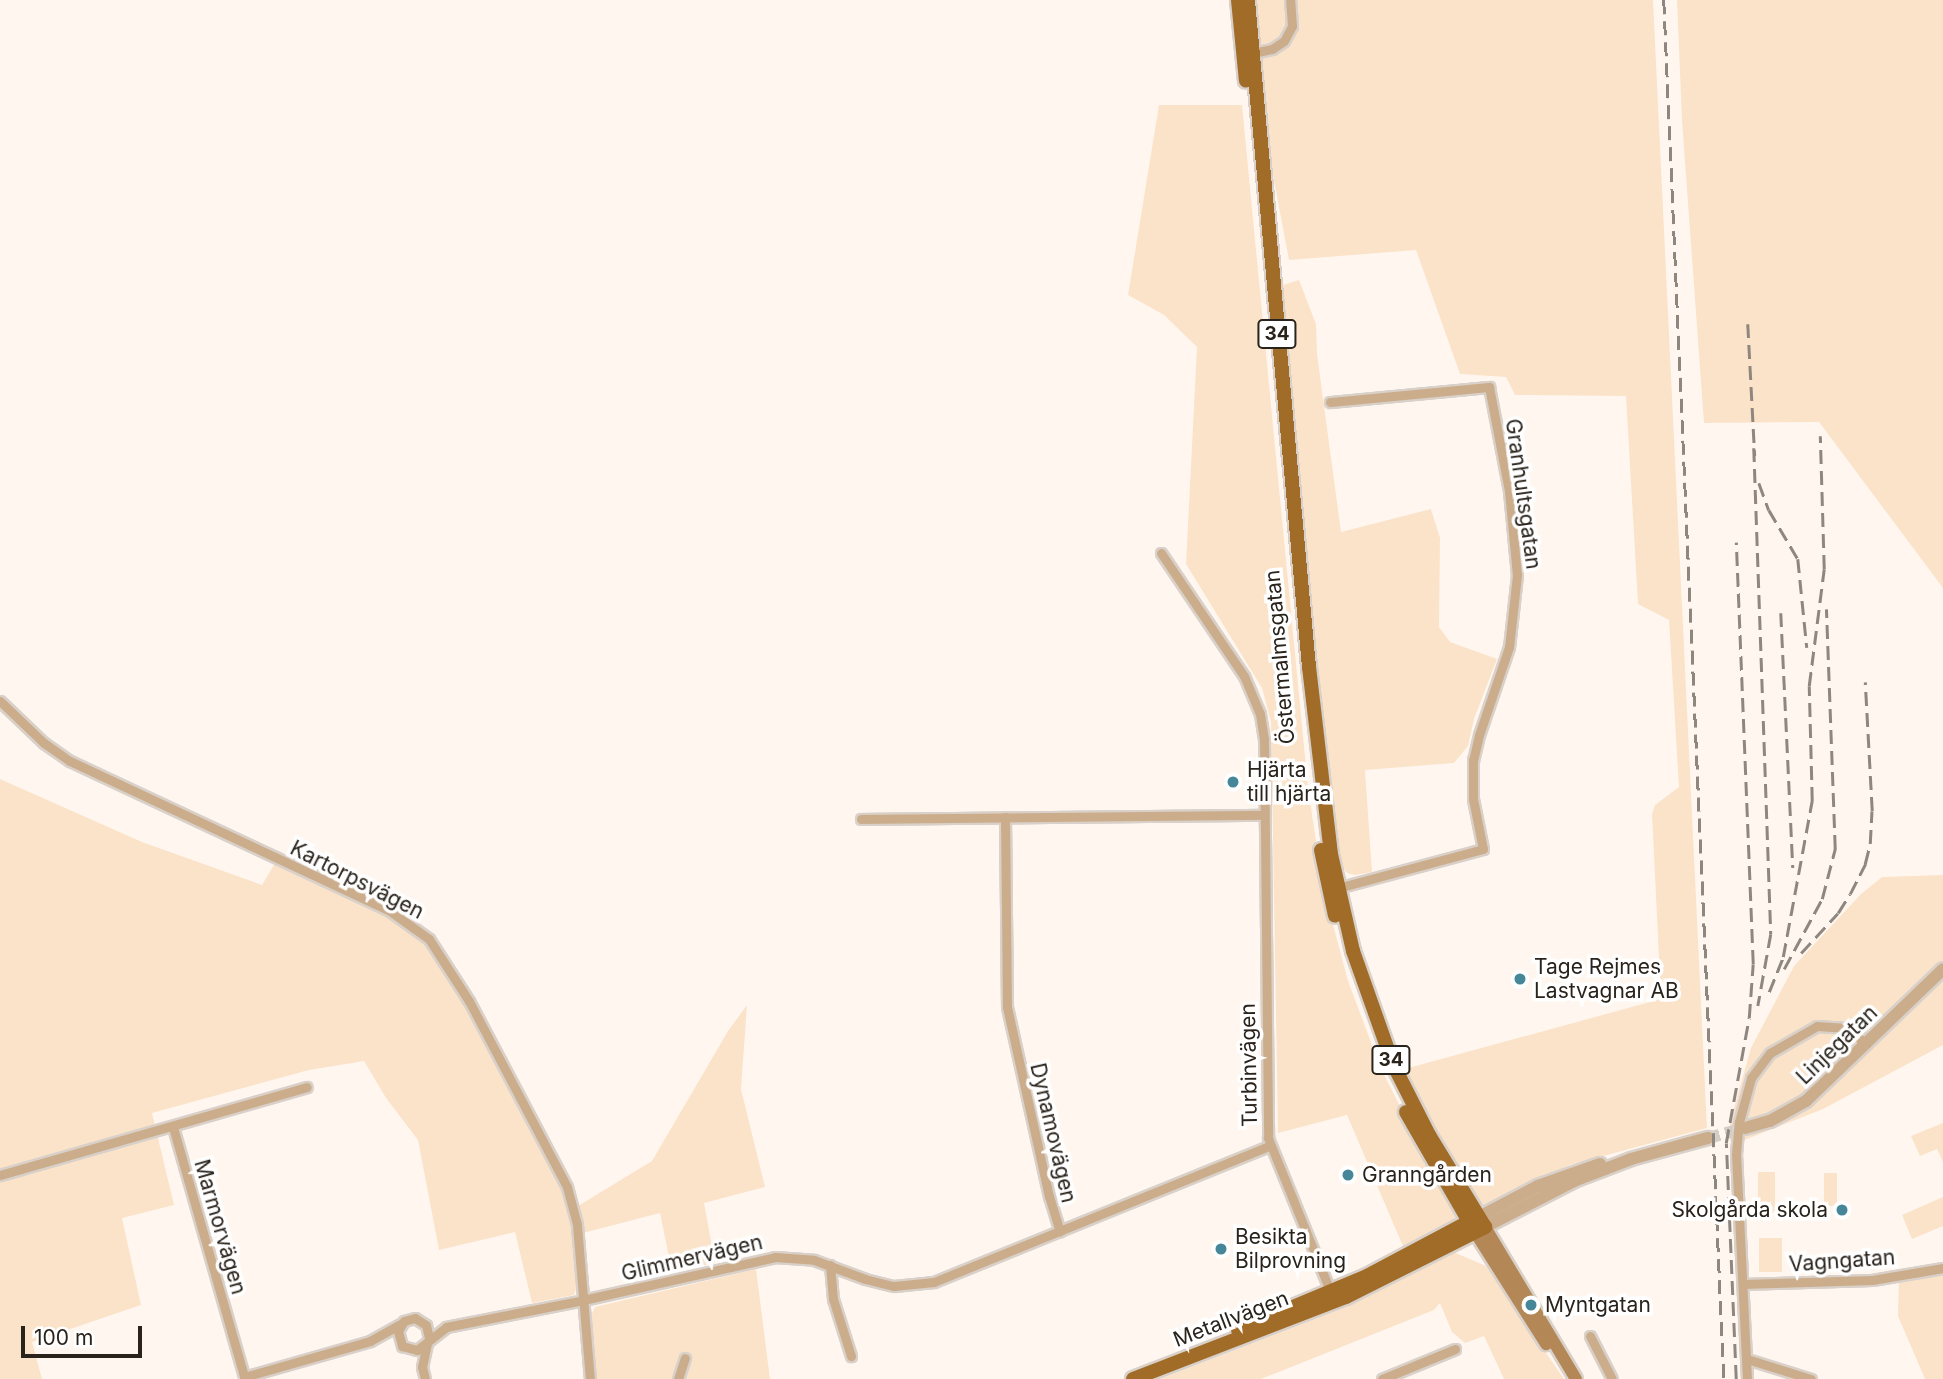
<!DOCTYPE html>
<html>
<head>
<meta charset="utf-8">
<style>
  body { margin:0 }
  #map { position:relative; width:1943px; height:1379px; overflow:hidden; background:#fff7ef; font-family:Inter,sans-serif }
  div>[style] { position:absolute }
  .green>* { inset:0; background:#fbe3ca; transform-origin:0 0 }
  .tertiary-tunnel>* { height:12px; margin-top:-6px; transform-origin:0; background:repeating-linear-gradient(90deg,#d4cdc5 0 12px,transparent 0 18px) }
  .roads { filter:drop-shadow(2px 0 #d9d1c9) drop-shadow(-2px 0 #d9d1c9) drop-shadow(0 2px #d9d1c9) drop-shadow(0 -2px #d9d1c9) }
  .minor>* { height:9px; margin:-4.5px; padding:0 4.5px; transform-origin:4.5px; border-radius:4.5px; background:#cbad8c }
  .tertiary>* { height:12px; margin:-6px; padding:0 6px; transform-origin:6px; border-radius:6px; background:#cbad8c }
  .secondary>* { height:12px; margin:-6px; padding:0 6px; transform-origin:6px; border-radius:6px; background:#b38756 }
  .primary>* { height:14px; margin:-7px; padding:0 7px; transform-origin:7px; border-radius:7px; background:#a16b28 }
  .rail>* { height:2.5px; margin-top:-1.25px; transform-origin:0; background:repeating-linear-gradient(90deg,#8e877f 0 14px,transparent 0 21px) }
  .dots>* { width:19px; height:19px; translate:-50% -50%; box-sizing:border-box; border:4px solid #fff; border-radius:50% }
  span { translate:-50% -50%; white-space:nowrap; text-align:center; line-height:1.15; -webkit-text-stroke:7px #fff; paint-order:stroke }
  .shield-label span { padding:2px 5px; background:#fff; border:2px solid; border-radius:5px; -webkit-text-stroke-width:0 }
  .shield-label { font-size:19px; color:#2a231c; font-weight:700 }
  .street-label { font-size:21px; color:#2a231c }
  .poi-label { font-size:21px; color:#2a231c }
  .left { translate:0 -50%; text-align:left }
  .right { translate:-100% -50%; text-align:right }
  .scale { position:absolute; left:21px; top:1326px; width:121px; height:32px; box-sizing:border-box; border:4px solid #2a231c; border-top:0; padding-left:9px; font-size:21px; line-height:24px; white-space:nowrap; color:#2a231c; -webkit-text-stroke:5px #fff; paint-order:stroke }
</style>
</head>
<body>
<div id="map">
  <div class="green">
    <i style="clip-path:polygon(1252px 0,1653px 0,1707px 1128px,1570px 1165px,1490px 1206px,1478px 1204px,1459px 1175px,1401px 1070px,1661px 999px,1652px 814px,1655px 805px,1679px 787px,1669px 620px,1638px 604px,1626px 396px,1515px 395px,1506px 377px,1460px 374px,1416px 250px,1289px 260px,1260px 107px)"></i>
    <i style="clip-path:polygon(1677px 0,1943px 0,1943px 588px,1819px 422px,1704px 423px,1682px 121px)"></i>
    <i style="clip-path:polygon(1159px 105px,1242px 105px,1308px 788px,1323px 887px,1348px 981px,1381px 1069px,1456px 1215px,1452px 1224px,1405px 1251px,1347px 1115px,1278px 1133px,1271px 722px,1262px 688px,1186px 564px,1197px 347px,1164px 315px,1128px 295px)"></i>
    <i style="clip-path:polygon(1299px 280px,1316px 324px,1317px 354px,1341px 532px,1431px 509px,1440px 538px,1439px 627px,1450px 642px,1497px 659px,1474px 719px,1468px 746px,1454px 763px,1365px 770px,1372px 872px,1355px 875px,1347px 873px,1341px 864px,1327px 795px,1280px 286px)"></i>
    <i style="clip-path:polygon(0 779px,142px 842px,262px 885px,280px 855px,359px 892px,432px 933px,574px 1204px,582px 1269px,574px 1295px,532px 1303px,515px 1232px,439px 1250px,418px 1140px,386px 1098px,364px 1061px,309px 1070px,152px 1113px,174px 1205px,122px 1218px,141px 1305px,32px 1342px,42px 1379px,0 1379px)"></i>
    <i style="clip-path:polygon(1943px 875px,1943px 1045px,1823px 1109px,1742px 1141px,1730px 1141px,1730px 1122px,1751px 1048px,1794px 966px,1861px 894px,1882px 877px)"></i>
    <i style="clip-path:polygon(747px 1005px,741px 1089px,765px 1187px,704px 1203px,715px 1263px,672px 1272px,660px 1213px,583px 1233px,578px 1206px,652px 1161px,728px 1031px)"></i>
    <i style="clip-path:polygon(1943px 1123px,1943px 1162px,1937px 1149px,1920px 1156px,1911px 1136px)"></i>
    <i style="left:1758px;top:1172px;width:17px;height:41px"></i>
    <i style="left:1824px;top:1173px;width:13px;height:33px"></i>
    <i style="clip-path:polygon(1943px 1197px,1943px 1226px,1912px 1239px,1902px 1215px)"></i>
    <i style="left:1759px;top:1238px;width:23px;height:34px"></i>
    <i style="clip-path:polygon(1451px 1251px,1486px 1266px,1564px 1379px,1504px 1379px,1484px 1336px,1465px 1343px,1452px 1332px,1440px 1303px,1434px 1310px,1261px 1379px,1160px 1379px,1344px 1308px)"></i>
    <i style="clip-path:polygon(1943px 1263px,1943px 1379px,1925px 1379px,1898px 1316px,1899px 1272px)"></i>
    <i style="clip-path:polygon(756px 1269px,770px 1379px,595px 1379px,590px 1318px,595px 1307px)"></i>
  </div>
  <div class="tertiary-tunnel">
    <i style="left:1708px;top:1138px;width:38px;rotate:-15deg"></i>
  </div>
  <div class="roads">
    <div class="minor">
      <i style="left:1248px;top:54px;width:25px;rotate:-12deg"></i>
      <i style="left:1272px;top:49px;width:14px;rotate:-34deg"></i>
      <i style="left:1284px;top:41px;width:17px;rotate:-62deg"></i>
      <i style="left:1292px;top:26px;width:26px;rotate:-94deg"></i>
      <i style="left:1330px;top:402px;width:160px;rotate:-5.4deg"></i>
      <i style="left:1489px;top:387px;width:106px;rotate:79.1deg"></i>
      <i style="left:1509px;top:491px;width:84px;rotate:84.6deg"></i>
      <i style="left:1517px;top:575px;width:72px;rotate:96.3deg"></i>
      <i style="left:1509px;top:647px;width:93px;rotate:108.8deg"></i>
      <i style="left:1479px;top:735px;width:26px;rotate:103deg"></i>
      <i style="left:1473px;top:760px;width:39px;rotate:90deg"></i>
      <i style="left:1473px;top:799px;width:51px;rotate:78.7deg"></i>
      <i style="left:1483px;top:849px;width:154px;rotate:165deg"></i>
      <i style="left:1161px;top:553px;width:148px;rotate:56deg"></i>
      <i style="left:1244px;top:676px;width:41px;rotate:67.2deg"></i>
      <i style="left:1260px;top:714px;width:25px;rotate:81deg"></i>
      <i style="left:1264px;top:739px;width:399px;rotate:89.4deg"></i>
      <i style="left:1268px;top:1138px;width:167px;rotate:67.9deg"></i>
      <i style="left:0;top:701px;width:61px;rotate:43.7deg"></i>
      <i style="left:44px;top:743px;width:32px;rotate:35deg"></i>
      <i style="left:70px;top:761px;width:353px;rotate:25.1deg"></i>
      <i style="left:390px;top:911px;width:48px;rotate:35.7deg"></i>
      <i style="left:429px;top:939px;width:74px;rotate:57.2deg"></i>
      <i style="left:469px;top:1001px;width:210px;rotate:62.2deg"></i>
      <i style="left:567px;top:1187px;width:39px;rotate:75deg"></i>
      <i style="left:577px;top:1225px;width:155px;rotate:85.2deg"></i>
      <i style="left:1005px;top:817px;width:190px;rotate:89.4deg"></i>
      <i style="left:1007px;top:1007px;width:194px;rotate:77.5deg"></i>
      <i style="left:1049px;top:1196px;width:37px;rotate:73deg"></i>
      <i style="left:861px;top:819px;width:403px;rotate:-0.6deg"></i>
      <i style="left:173px;top:1127px;width:262px;rotate:74.1deg"></i>
      <i style="left:0;top:1175px;width:319px;rotate:-16deg"></i>
      <i style="left:830px;top:1265px;width:34px;rotate:85deg"></i>
      <i style="left:833px;top:1299px;width:60px;rotate:72.5deg"></i>
      <i style="left:1743px;top:1284px;width:129px;rotate:-1.8deg"></i>
      <i style="left:1872px;top:1280px;width:72px;rotate:-9.6deg"></i>
      <i style="left:1590px;top:1336px;width:48px;rotate:62.9deg"></i>
      <i style="left:429px;top:1338px;width:13px;rotate:-103deg"></i>
      <i style="left:426px;top:1325px;width:13px;rotate:-148deg"></i>
      <i style="left:415px;top:1318px;width:11px;rotate:165deg"></i>
      <i style="left:404px;top:1321px;width:12px;rotate:121deg"></i>
      <i style="left:398px;top:1331px;width:16px;rotate:75deg"></i>
      <i style="left:402px;top:1346px;width:16px;rotate:15deg"></i>
      <i style="left:417px;top:1350px;width:37px;rotate:-38deg"></i>
      <i style="left:446px;top:1327px;width:140px;rotate:-11.1deg"></i>
      <i style="left:583px;top:1300px;width:197px;rotate:-12.6deg"></i>
      <i style="left:775px;top:1257px;width:39px;rotate:4deg"></i>
      <i style="left:814px;top:1260px;width:54px;rotate:20.4deg"></i>
      <i style="left:865px;top:1279px;width:30px;rotate:14deg"></i>
      <i style="left:894px;top:1286px;width:40px;rotate:-5.7deg"></i>
      <i style="left:934px;top:1282px;width:362px;rotate:-22.1deg"></i>
      <i style="left:1747px;top:1359px;width:67px;rotate:17.4deg"></i>
      <i style="left:244px;top:1377px;width:131px;rotate:-15.9deg"></i>
      <i style="left:370px;top:1341px;width:35px;rotate:-29deg"></i>
      <i style="left:425px;top:1379px;width:12px;rotate:-104deg"></i>
      <i style="left:422px;top:1367px;width:25px;rotate:-78deg"></i>
      <i style="left:678px;top:1379px;width:22px;rotate:-72deg"></i>
      <i style="left:1382px;top:1379px;width:79px;rotate:-22.3deg"></i>
      <i style="left:1747px;top:1379px;width:225px;rotate:-92.8deg"></i>
      <i style="left:1736px;top:1154px;width:32px;rotate:-85deg"></i>
      <i style="left:1739px;top:1122px;width:46px;rotate:-74.7deg"></i>
      <i style="left:1751px;top:1078px;width:31px;rotate:-53deg"></i>
      <i style="left:1770px;top:1053px;width:54px;rotate:-29.9deg"></i>
      <i style="left:1817px;top:1026px;width:30px;rotate:4deg"></i>
      <i style="left:1847px;top:1028px;width:25px;rotate:40deg"></i>
    </div>
    <div class="tertiary">
      <i style="left:1745px;top:1128px;width:26px;rotate:-16deg"></i>
      <i style="left:1770px;top:1121px;width:41px;rotate:-29.1deg"></i>
      <i style="left:1806px;top:1101px;width:190px;rotate:-43.9deg"></i>
      <i style="left:1479px;top:1217px;width:67px;rotate:-27.7deg"></i>
      <i style="left:1538px;top:1186px;width:66px;rotate:-19.5deg"></i>
      <i style="left:1485px;top:1227px;width:100px;rotate:-27.3deg"></i>
      <i style="left:1574px;top:1181px;width:61px;rotate:-21.1deg"></i>
      <i style="left:1631px;top:1159px;width:80px;rotate:-15.3deg"></i>
    </div>
    <div class="secondary">
      <i style="left:1485px;top:1227px;width:177px;rotate:59.1deg"></i>
      <i style="left:1475px;top:1232px;width:133px;rotate:57.6deg"></i>
    </div>
    <div class="primary">
      <i style="left:1238px;top:0;width:81px;rotate:84.4deg"></i>
      <i style="left:1321px;top:850px;width:67px;rotate:78deg"></i>
      <i style="left:1406px;top:1112px;width:138px;rotate:60.1deg"></i>
      <i style="left:1238px;top:1330px;width:140px;rotate:-22.7deg"></i>
      <i style="left:1367px;top:1276px;width:123px;rotate:-28deg"></i>
      <i style="left:1133px;top:1379px;width:228px;rotate:-21.1deg"></i>
      <i style="left:1346px;top:1297px;width:156px;rotate:-26.7deg"></i>
      <i style="left:1485px;top:1227px;width:108px;rotate:-121.3deg"></i>
      <i style="left:1429px;top:1135px;width:80px;rotate:-116.9deg"></i>
      <i style="left:1393px;top:1064px;width:120px;rotate:-109.5deg"></i>
      <i style="left:1353px;top:951px;width:99px;rotate:-102.8deg"></i>
      <i style="left:1331px;top:854px;width:188px;rotate:-96.7deg"></i>
      <i style="left:1309px;top:667px;width:670px;rotate:-95.23deg"></i>
    </div>
  </div>
  <div class="rail">
    <i style="left:1664px;top:0;width:1380px;rotate:87.51deg"></i>
    <i style="left:1748px;top:324px;width:132px;rotate:87deg"></i>
    <i style="left:1754px;top:448px;width:486px;rotate:88deg"></i>
    <i style="left:1771px;top:934px;width:73px;rotate:100.2deg"></i>
    <i style="left:1759px;top:483px;width:29px;rotate:70deg"></i>
    <i style="left:1769px;top:510px;width:57px;rotate:59.4deg"></i>
    <i style="left:1798px;top:559px;width:89px;rotate:84.2deg"></i>
    <i style="left:1781px;top:613px;width:255px;rotate:87.3deg"></i>
    <i style="left:1801px;top:953px;width:54px;rotate:-47.2deg"></i>
    <i style="left:1838px;top:913px;width:22px;rotate:-58deg"></i>
    <i style="left:1850px;top:894px;width:34px;rotate:-63deg"></i>
    <i style="left:1865px;top:864px;width:21px;rotate:-76deg"></i>
    <i style="left:1870px;top:844px;width:33px;rotate:-87deg"></i>
    <i style="left:1872px;top:811px;width:129px;rotate:-93.1deg"></i>
    <i style="left:1784px;top:969px;width:80px;rotate:-61.5deg"></i>
    <i style="left:1822px;top:899px;width:52px;rotate:-75.4deg"></i>
    <i style="left:1835px;top:849px;width:240px;rotate:-92.1deg"></i>
    <i style="left:1769px;top:992px;width:38px;rotate:-68deg"></i>
    <i style="left:1783px;top:957px;width:159px;rotate:-79.5deg"></i>
    <i style="left:1812px;top:801px;width:115px;rotate:-91.5deg"></i>
    <i style="left:1809px;top:686px;width:118px;rotate:-82.7deg"></i>
    <i style="left:1824px;top:569px;width:133px;rotate:-91.7deg"></i>
    <i style="left:1736px;top:1379px;width:236px;rotate:-92.4deg"></i>
    <i style="left:1726px;top:1143px;width:127px;rotate:-79.6deg"></i>
    <i style="left:1749px;top:1018px;width:54px;rotate:-85.8deg"></i>
    <i style="left:1753px;top:964px;width:422px;rotate:-92.3deg"></i>
  </div>
  <div class="dots">
    <i style="left:1233px;top:782px;background:#458698"></i>
    <i style="left:1520px;top:979px;background:#458698"></i>
    <i style="left:1348px;top:1175px;background:#458698"></i>
    <i style="left:1842px;top:1210px;background:#458698"></i>
    <i style="left:1221px;top:1249px;background:#458698"></i>
    <i style="left:1531px;top:1305px;background:#458698"></i>
  </div>
  <div class="shield-label">
    <span style="left:1277px;top:334px">34</span>
    <span style="left:1391px;top:1060px">34</span>
  </div>
  <div class="street-label">
    <span style="left:1523px;top:494px;rotate:82deg">Granhultsgatan</span>
    <span style="left:1280px;top:657px;rotate:-95deg">Östermalmsgatan</span>
    <span style="left:357px;top:880px;rotate:27deg">Kartorpsvägen</span>
    <span style="left:1837px;top:1045px;rotate:-44deg">Linjegatan</span>
    <span style="left:1249px;top:1065px;rotate:-91deg">Turbinvägen</span>
    <span style="left:1053px;top:1133px;rotate:77deg">Dynamovägen</span>
    <span style="left:220px;top:1227px;rotate:74deg">Marmorvägen</span>
    <span style="left:692px;top:1258px;rotate:-13deg">Glimmervägen</span>
    <span style="left:1842px;top:1261px;rotate:-4deg">Vagngatan</span>
    <span style="left:1231px;top:1319px;rotate:-21deg">Metallvägen</span>
  </div>
  <div class="poi-label">
    <span class="left" style="left:1247px;top:782px">Hjärta<br>till hjärta</span>
    <span class="left" style="left:1534px;top:979px">Tage Rejmes<br>Lastvagnar AB</span>
    <span class="left" style="left:1362px;top:1175px">Granngården</span>
    <span class="right" style="left:1828px;top:1210px">Skolgårda skola</span>
    <span class="left" style="left:1235px;top:1249px">Besikta<br>Bilprovning</span>
    <span class="left" style="left:1545px;top:1305px">Myntgatan</span>
  </div>
  <div class="scale">100 m</div>
</div>
</body>
</html>
